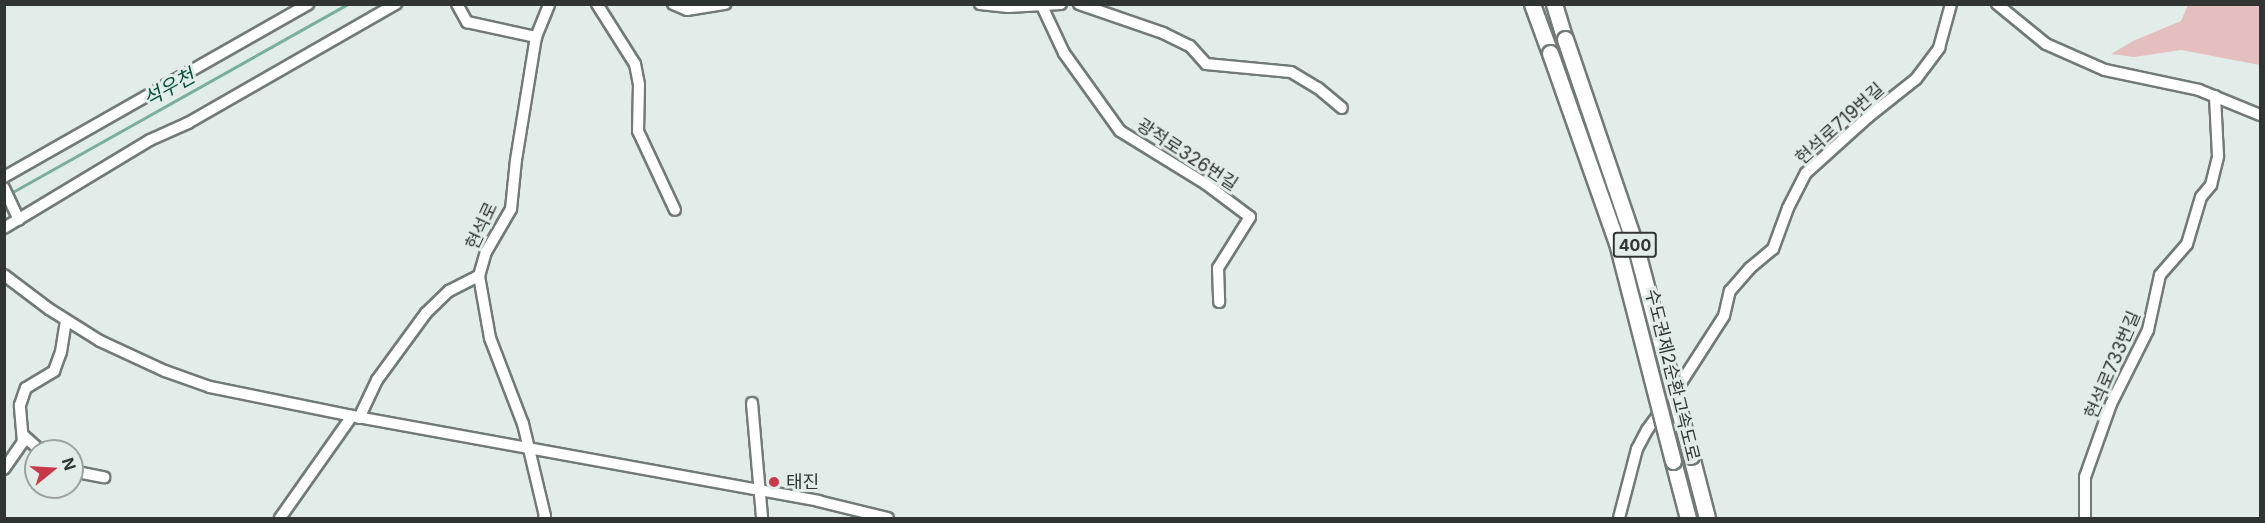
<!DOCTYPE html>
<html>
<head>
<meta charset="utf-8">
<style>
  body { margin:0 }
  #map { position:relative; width:2265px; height:523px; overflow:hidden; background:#e2ece8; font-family:Inter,"Noto Sans KR",sans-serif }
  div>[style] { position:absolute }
  .green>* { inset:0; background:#e5bfbf }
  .stream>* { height:3px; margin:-1.5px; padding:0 1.5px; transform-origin:1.5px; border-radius:1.5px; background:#78b09b }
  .roads { filter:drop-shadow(2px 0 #717a76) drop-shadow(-2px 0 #717a76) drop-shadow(0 2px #717a76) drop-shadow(0 -2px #717a76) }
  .minor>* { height:10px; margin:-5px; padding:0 5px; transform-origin:5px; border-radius:5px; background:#fff }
  .highway>* { height:15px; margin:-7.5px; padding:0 7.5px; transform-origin:7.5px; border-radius:7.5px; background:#fff }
  .bridges { filter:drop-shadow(2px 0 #717a76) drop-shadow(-2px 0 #717a76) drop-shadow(0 2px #717a76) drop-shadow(0 -2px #717a76) }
  .highway-bridge>* { height:15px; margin:-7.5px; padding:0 7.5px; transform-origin:7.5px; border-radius:7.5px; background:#fff }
  .dots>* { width:16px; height:16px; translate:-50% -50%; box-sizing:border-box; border:3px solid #e2ece8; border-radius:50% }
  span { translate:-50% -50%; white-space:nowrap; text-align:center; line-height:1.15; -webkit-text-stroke:6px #e2ece8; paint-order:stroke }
  .shield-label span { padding:2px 4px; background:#e2ece8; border:2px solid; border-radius:4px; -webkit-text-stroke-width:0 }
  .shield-label { font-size:16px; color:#303433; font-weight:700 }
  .street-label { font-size:18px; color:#303433 }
  .poi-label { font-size:18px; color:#303433 }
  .left { translate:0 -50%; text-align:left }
  .water-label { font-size:20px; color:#065440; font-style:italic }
  .frame { position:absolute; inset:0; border:6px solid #303433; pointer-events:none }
  .north { position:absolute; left:24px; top:439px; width:60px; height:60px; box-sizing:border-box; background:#e2ece8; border:2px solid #9ba2a0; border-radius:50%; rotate:72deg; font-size:16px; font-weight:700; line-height:24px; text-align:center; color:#303433 }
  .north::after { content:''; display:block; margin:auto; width:21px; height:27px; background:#ca3949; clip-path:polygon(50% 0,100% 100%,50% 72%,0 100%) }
</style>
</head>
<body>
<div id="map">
  <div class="green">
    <i style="clip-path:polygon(2188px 5px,2260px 5px,2260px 65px,2181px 50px,2134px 57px,2111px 54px,2133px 41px,2181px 21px)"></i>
  </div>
  <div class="stream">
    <i style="left:9px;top:194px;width:388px;rotate:-29.3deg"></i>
  </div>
  <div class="roads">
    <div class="minor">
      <i style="left:457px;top:4px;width:21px;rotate:61deg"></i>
      <i style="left:467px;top:22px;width:71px;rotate:12.3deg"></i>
      <i style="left:597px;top:4px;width:71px;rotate:57.7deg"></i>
      <i style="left:635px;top:64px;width:20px;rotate:79deg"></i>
      <i style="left:639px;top:84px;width:47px;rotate:91.2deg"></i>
      <i style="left:638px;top:131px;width:87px;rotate:64.9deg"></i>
      <i style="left:673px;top:4px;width:15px;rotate:23deg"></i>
      <i style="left:687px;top:10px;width:39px;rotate:-9deg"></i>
      <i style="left:980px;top:4px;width:28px;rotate:6deg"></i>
      <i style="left:1008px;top:7px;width:53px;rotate:-3.2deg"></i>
      <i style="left:1079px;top:4px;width:89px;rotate:19deg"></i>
      <i style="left:1163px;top:33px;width:30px;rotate:26deg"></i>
      <i style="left:1190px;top:46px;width:24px;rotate:48deg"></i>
      <i style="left:1206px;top:64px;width:85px;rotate:5.4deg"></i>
      <i style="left:1291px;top:72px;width:31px;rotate:31deg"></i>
      <i style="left:1318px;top:88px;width:31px;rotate:40deg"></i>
      <i style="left:1997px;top:4px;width:63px;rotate:39.2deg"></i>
      <i style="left:2046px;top:44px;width:64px;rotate:23.8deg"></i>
      <i style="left:2105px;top:70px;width:96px;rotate:12deg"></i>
      <i style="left:2199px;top:90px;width:66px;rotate:22.3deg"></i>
      <i style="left:1042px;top:6px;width:52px;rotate:64.9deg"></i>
      <i style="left:1064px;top:53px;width:96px;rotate:54.3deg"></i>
      <i style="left:1120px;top:131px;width:101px;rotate:31.6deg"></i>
      <i style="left:1206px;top:184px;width:55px;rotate:36.9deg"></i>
      <i style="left:1250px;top:217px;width:60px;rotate:122.1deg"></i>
      <i style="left:1218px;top:268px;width:34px;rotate:88deg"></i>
      <i style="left:4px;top:177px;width:350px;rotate:-29.6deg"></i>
      <i style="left:4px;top:188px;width:35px;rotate:65deg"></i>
      <i style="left:4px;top:228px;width:170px;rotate:-31.1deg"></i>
      <i style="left:150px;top:140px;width:42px;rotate:-24.1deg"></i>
      <i style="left:188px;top:123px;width:240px;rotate:-29.8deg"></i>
      <i style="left:4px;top:275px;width:56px;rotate:37.1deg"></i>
      <i style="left:49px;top:309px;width:60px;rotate:32.1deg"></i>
      <i style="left:100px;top:341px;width:72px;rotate:24.8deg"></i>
      <i style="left:165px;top:371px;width:48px;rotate:19.6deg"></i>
      <i style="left:210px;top:387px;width:145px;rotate:11.5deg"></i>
      <i style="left:352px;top:416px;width:474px;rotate:10.3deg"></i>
      <i style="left:818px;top:501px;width:72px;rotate:13.7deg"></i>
      <i style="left:752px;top:403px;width:115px;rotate:85deg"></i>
      <i style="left:359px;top:418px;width:42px;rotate:-64.7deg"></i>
      <i style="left:377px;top:380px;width:83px;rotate:-53.8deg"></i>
      <i style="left:426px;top:313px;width:32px;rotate:-44deg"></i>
      <i style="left:449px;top:291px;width:34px;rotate:-27deg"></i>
      <i style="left:23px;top:435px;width:24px;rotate:42deg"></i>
      <i style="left:4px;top:469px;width:33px;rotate:-55deg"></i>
      <i style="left:23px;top:442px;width:37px;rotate:-95deg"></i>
      <i style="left:20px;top:405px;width:18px;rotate:-71deg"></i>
      <i style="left:26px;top:388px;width:33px;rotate:-31deg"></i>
      <i style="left:54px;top:371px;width:20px;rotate:-70deg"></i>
      <i style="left:61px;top:352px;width:32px;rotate:-81deg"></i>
      <i style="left:72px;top:471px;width:33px;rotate:11deg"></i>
      <i style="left:280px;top:518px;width:125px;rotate:-54.8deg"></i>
      <i style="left:544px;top:518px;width:2px;rotate:-63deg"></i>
      <i style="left:545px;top:516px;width:95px;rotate:-103.4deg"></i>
      <i style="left:523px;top:424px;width:92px;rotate:-111deg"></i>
      <i style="left:490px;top:338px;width:63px;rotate:-100.1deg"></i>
      <i style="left:479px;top:276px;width:25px;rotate:-74deg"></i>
      <i style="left:486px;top:252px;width:50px;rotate:-59.8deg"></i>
      <i style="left:511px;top:209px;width:49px;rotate:-84.2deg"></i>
      <i style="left:516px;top:160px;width:125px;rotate:-80.8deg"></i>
      <i style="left:536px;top:37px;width:35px;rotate:-68deg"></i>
      <i style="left:1619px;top:518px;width:71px;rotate:-75.4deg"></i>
      <i style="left:1637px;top:449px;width:21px;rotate:-62deg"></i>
      <i style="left:1647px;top:430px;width:47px;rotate:-53.6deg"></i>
      <i style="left:1675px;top:392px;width:90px;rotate:-57.2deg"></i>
      <i style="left:1724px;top:316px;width:26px;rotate:-77deg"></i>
      <i style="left:1730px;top:291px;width:30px;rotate:-49deg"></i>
      <i style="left:1750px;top:268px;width:30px;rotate:-40deg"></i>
      <i style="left:1773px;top:249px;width:44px;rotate:-69.9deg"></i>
      <i style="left:1788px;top:208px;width:39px;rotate:-63deg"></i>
      <i style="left:1806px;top:173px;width:84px;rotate:-42.1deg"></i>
      <i style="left:1868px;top:117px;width:61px;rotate:-38.4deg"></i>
      <i style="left:1916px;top:79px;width:39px;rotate:-53deg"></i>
      <i style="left:1939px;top:48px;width:46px;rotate:-74.7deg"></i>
      <i style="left:2085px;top:518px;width:41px;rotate:-90deg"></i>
      <i style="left:2085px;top:477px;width:77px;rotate:-70.4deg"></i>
      <i style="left:2111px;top:404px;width:83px;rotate:-63.4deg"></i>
      <i style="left:2148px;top:330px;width:56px;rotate:-77.7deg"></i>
      <i style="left:2160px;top:275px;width:41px;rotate:-48.9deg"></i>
      <i style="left:2187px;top:244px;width:49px;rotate:-73.4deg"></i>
      <i style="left:2201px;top:197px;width:16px;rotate:-50deg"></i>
      <i style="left:2211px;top:185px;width:30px;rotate:-76deg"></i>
      <i style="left:2218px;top:156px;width:60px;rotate:-92.9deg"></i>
    </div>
    <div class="highway">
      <i style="left:1532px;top:4px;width:52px;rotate:69.8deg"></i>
      <i style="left:1554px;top:4px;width:37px;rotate:73deg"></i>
      <i style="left:1691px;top:456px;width:64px;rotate:75.5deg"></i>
      <i style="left:1673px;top:461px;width:59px;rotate:75.3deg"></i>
    </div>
  </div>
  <div class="bridges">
    <div class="highway-bridge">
      <i style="left:1565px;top:39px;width:221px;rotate:71.2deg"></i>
      <i style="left:1636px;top:248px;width:215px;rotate:75.2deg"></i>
      <i style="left:1550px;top:53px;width:201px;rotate:70.6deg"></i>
      <i style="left:1617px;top:243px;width:225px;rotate:75.6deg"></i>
    </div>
  </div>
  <div class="dots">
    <i style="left:774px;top:482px;background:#ca3949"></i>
  </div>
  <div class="shield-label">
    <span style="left:1635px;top:245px">400</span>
  </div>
  <div class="street-label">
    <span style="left:1840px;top:124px;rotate:-42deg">현석로719번길</span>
    <span style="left:1187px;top:155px;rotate:33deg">광적로326번길</span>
    <span style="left:482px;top:226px;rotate:-65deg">현석로</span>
    <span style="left:2113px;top:365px;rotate:-67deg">현석로733번길</span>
    <span style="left:1672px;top:375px;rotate:76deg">수도권제2순환고속도로</span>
  </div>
  <div class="poi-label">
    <span class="left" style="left:786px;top:482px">태진</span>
  </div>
  <div class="water-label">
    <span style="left:169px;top:88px;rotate:-29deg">석우천</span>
  </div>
  <div class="frame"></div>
  <div class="north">N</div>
</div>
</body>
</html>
